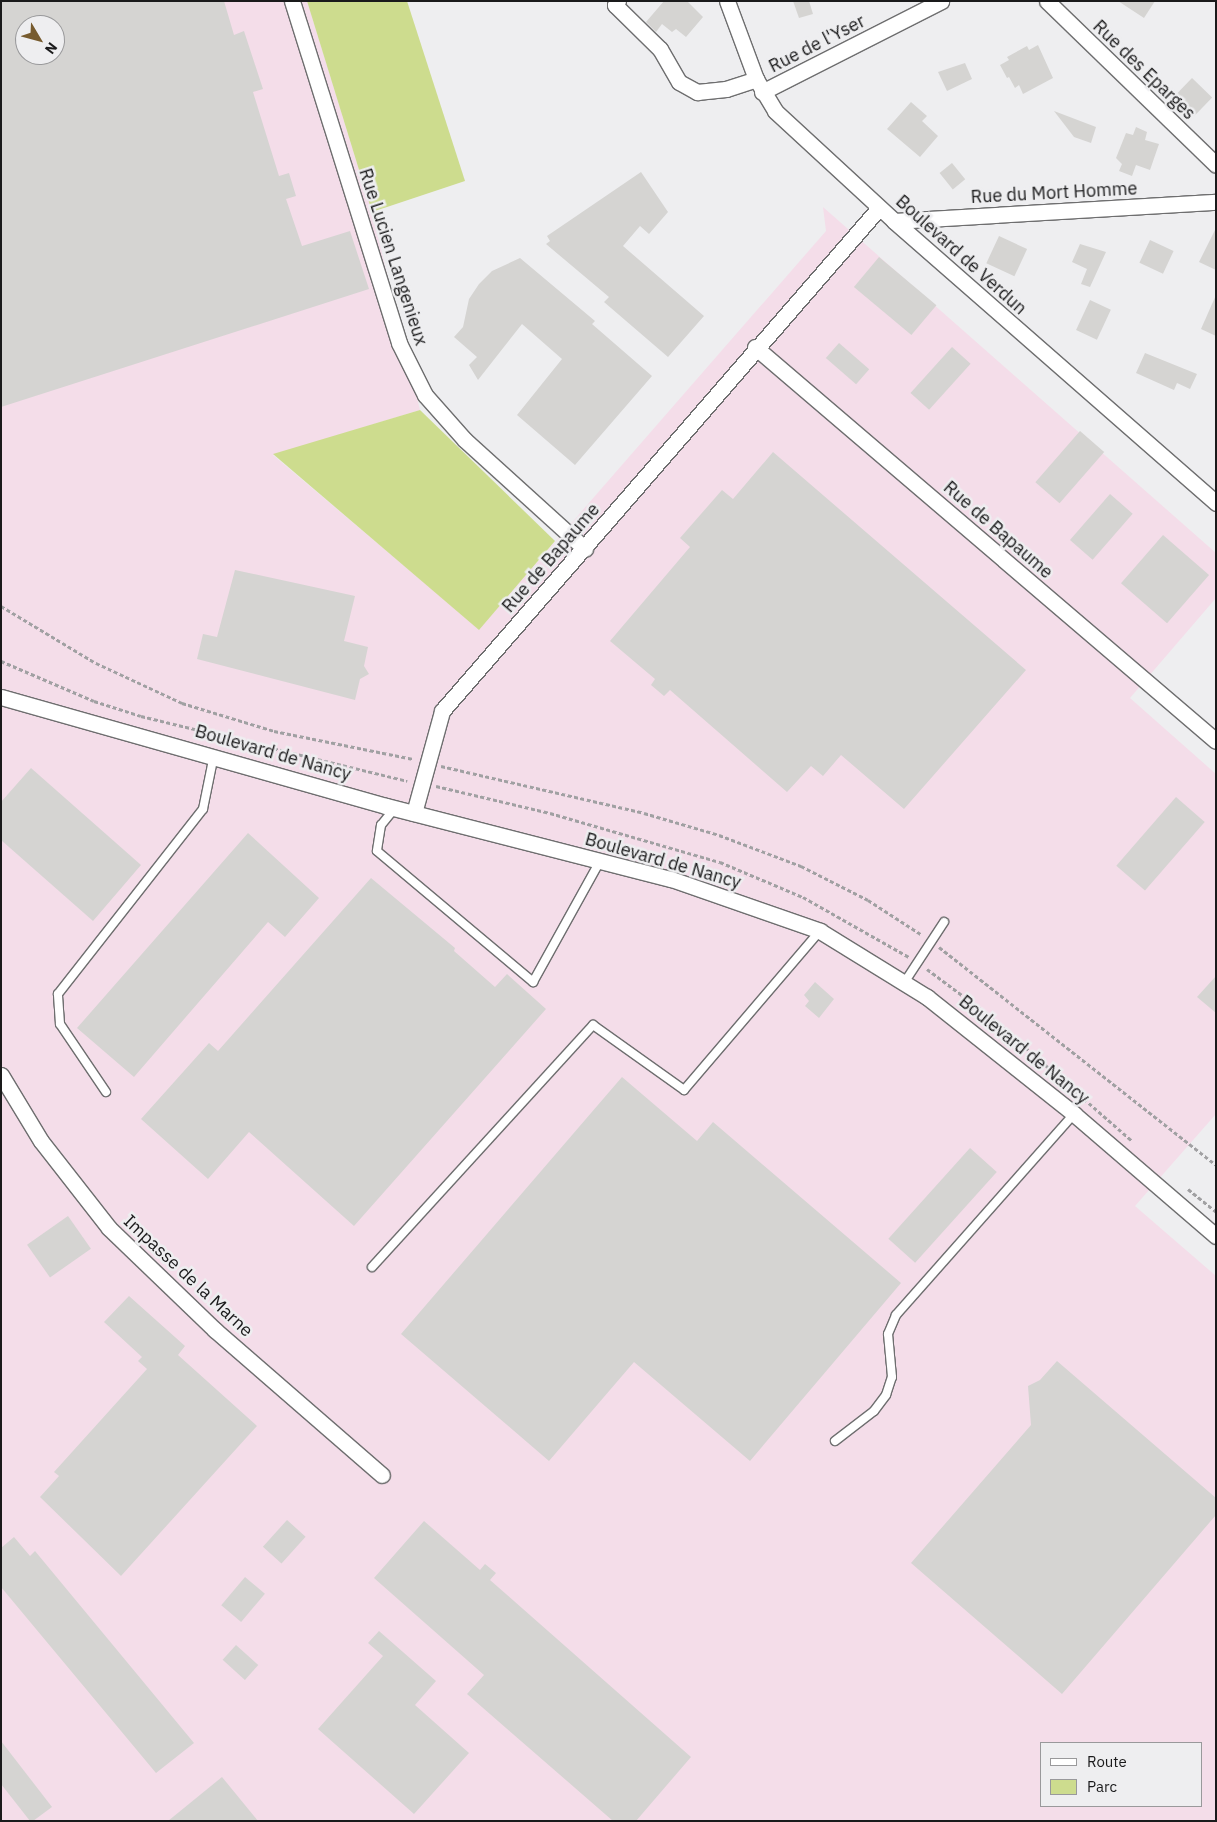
<!DOCTYPE html>
<html>
<head>
<meta charset="utf-8">
<style>
  body { margin:0 }
  #map { position:relative; width:1217px; height:1822px; overflow:hidden; background:#eeeef0; font-family:"IBM Plex Sans",sans-serif }
  div>[style] { position:absolute }
  .industrial>* { inset:0; background:#f4dde9 }
  .green>* { inset:0; background:#cddc8e }
  .building>* { inset:0; background:#d5d4d2; transform-origin:0 0 }
  .path>* { height:3px; margin-top:-1.5px; transform-origin:0; background:repeating-linear-gradient(90deg,#a0a0a2 0 4px,transparent 0 6.5px) }
  .roads { filter:drop-shadow(1px 0 #6e6e6f) drop-shadow(-1px 0 #6e6e6f) drop-shadow(0 1px #6e6e6f) drop-shadow(0 -1px #6e6e6f) }
  .service>* { height:8px; margin:-4px; padding:0 4px; transform-origin:4px; border-radius:4px; background:#fff }
  .minor>* { height:15px; margin:-7.5px; padding:0 7.5px; transform-origin:7.5px; border-radius:7.5px; background:#fff }
  span { translate:-50% -50%; white-space:nowrap; text-align:center; line-height:1.15; -webkit-text-stroke:5px #eeeef0; paint-order:stroke }
  .street-label { font-size:18px; color:#1a1a1b }
  .frame { position:absolute; inset:0; border:2px solid #1a1a1b; pointer-events:none }
  .legend { position:absolute; left:1040px; top:1742px; width:162px; height:65px; box-sizing:border-box; background:#eeeef0; border:1px solid #99999b; margin:0; padding:6px 9px; list-style:none; font-size:15px; color:#1a1a1b }
  .legend li { display:flex; align-items:center; gap:10px; height:25px }
  .legend b { width:25px; border:1px solid #99999b }
  .north { position:absolute; left:15px; top:15px; width:50px; height:50px; box-sizing:border-box; background:#eeeef0; border:1px solid #99999b; border-radius:50%; rotate:127deg; font-size:14px; font-weight:700; line-height:20px; text-align:center; color:#1a1a1b }
  .north::after { content:''; display:block; margin:auto; width:18px; height:22px; background:#775b2e; clip-path:polygon(50% 0,100% 100%,50% 72%,0 100%) }
</style>
</head>
<body>
<div id="map">
  <div class="industrial">
    <i style="clip-path:polygon(evenodd,1px 1px,307px 1px,372px 212px,420px 410px,273px 455px,479px 629px,826px 231px,823px 207px,1216px 553px,1216px 598px,1130px 698px,1216px 774px,1216px 1114px,1135px 1206px,1216px 1276px,1216px 1821px,1px 1821px,1px 1px,25px 25px,55px 25px,55px 55px,25px 55px,25px 25px,1px 1px,1041px 1743px,1201px 1743px,1201px 1806px,1041px 1806px,1041px 1743px)"></i>
  </div>
  <div class="green">
    <i style="clip-path:polygon(307px 1px,407px 1px,465px 181px,372px 212px)"></i>
    <i style="clip-path:polygon(420px 410px,555px 541px,479px 630px,273px 454px)"></i>
  </div>
  <div class="building">
    <i style="clip-path:polygon(evenodd,1px 1px,224px 1px,234px 35px,244px 31px,263px 89px,253px 92px,279px 176px,289px 173px,296px 196px,286px 199px,302px 246px,350px 231px,369px 289px,1px 407px,1px 1px,25px 25px,55px 25px,55px 55px,25px 55px,25px 25px)"></i>
    <i style="clip-path:polygon(664px 1px,687px 1px,703px 17px,686px 37px,676px 29px,672px 32px,662px 24px,656px 32px,646px 22px)"></i>
    <i style="clip-path:polygon(793px 1px,809px 1px,813px 14px,799px 18px)"></i>
    <i style="clip-path:polygon(1118px 1px,1155px 1px,1144px 18px)"></i>
    <i style="clip-path:polygon(1038px 45px,1053px 78px,1023px 94px,1019px 85px,1015px 88px,1009px 77px,1007px 78px,1000px 65px,1009px 60px,1007px 57px,1027px 46px,1029px 50px)"></i>
    <i style="clip-path:polygon(965px 63px,972px 79px,947px 91px,938px 72px)"></i>
    <i style="left:1192px;top:78px;width:28px;height:26px;rotate:44deg"></i>
    <i style="clip-path:polygon(911px 102px,927px 116px,922px 121px,938px 136px,920px 157px,887px 129px)"></i>
    <i style="clip-path:polygon(1054px 111px,1096px 127px,1091px 143px,1074px 137px)"></i>
    <i style="clip-path:polygon(1136px 127px,1147px 132px,1145px 140px,1159px 144px,1150px 170px,1136px 165px,1132px 176px,1119px 171px,1122px 164px,1116px 158px,1126px 133px,1133px 135px)"></i>
    <i style="left:952px;top:163px;width:21px;height:16px;rotate:51deg"></i>
    <i style="clip-path:polygon(641px 172px,668px 212px,649px 234px,640px 226px,623px 246px,704px 316px,668px 357px,604px 302px,609px 297px,546px 244px,550px 241px,547px 236px)"></i>
    <i style="clip-path:polygon(1216px 228px,1216px 270px,1199px 262px)"></i>
    <i style="left:999px;top:236px;width:31px;height:30px;rotate:25deg"></i>
    <i style="left:1150px;top:240px;width:26px;height:25px;rotate:25deg"></i>
    <i style="clip-path:polygon(1080px 244px,1106px 252px,1090px 287px,1081px 284px,1087px 269px,1072px 262px)"></i>
    <i style="left:879px;top:257px;width:75px;height:39px;rotate:40deg"></i>
    <i style="clip-path:polygon(520px 258px,595px 321px,592px 324px,652px 376px,575px 465px,517px 415px,562px 359px,522px 324px,478px 380px,469px 365px,477px 357px,454px 337px,463px 327px,469px 299px,479px 284px,492px 271px)"></i>
    <i style="clip-path:polygon(1216px 295px,1216px 336px,1201px 329px)"></i>
    <i style="left:1090px;top:300px;width:23px;height:33px;rotate:25deg"></i>
    <i style="left:839px;top:343px;width:40px;height:20px;rotate:41deg"></i>
    <i style="left:952px;top:347px;width:25px;height:62px;rotate:42deg"></i>
    <i style="clip-path:polygon(1145px 353px,1197px 374px,1190px 389px,1177px 383px,1174px 390px,1136px 373px)"></i>
    <i style="left:1080px;top:431px;width:32px;height:68px;rotate:41deg"></i>
    <i style="clip-path:polygon(773px 452px,1026px 670px,904px 809px,841px 755px,823px 776px,811px 766px,787px 792px,670px 690px,664px 696px,651px 685px,655px 679px,610px 641px,690px 547px,680px 538px,722px 490px,733px 499px)"></i>
    <i style="left:1110px;top:494px;width:30px;height:61px;rotate:41deg"></i>
    <i style="left:1163px;top:535px;width:61px;height:64px;rotate:41deg"></i>
    <i style="clip-path:polygon(235px 570px,355px 596px,344px 641px,368px 647px,364px 666px,369px 674px,360px 679px,355px 700px,197px 659px,203px 634px,217px 637px)"></i>
    <i style="clip-path:polygon(31px 768px,141px 865px,93px 921px,1px 840px,1px 802px)"></i>
    <i style="left:1176px;top:797px;width:38px;height:91px;rotate:41deg"></i>
    <i style="clip-path:polygon(248px 833px,319px 898px,285px 937px,268px 922px,134px 1077px,77px 1028px)"></i>
    <i style="clip-path:polygon(371px 878px,455px 948px,454px 951px,495px 987px,507px 974px,546px 1009px,354px 1226px,249px 1132px,208px 1179px,141px 1119px,209px 1043px,218px 1051px)"></i>
    <i style="clip-path:polygon(1216px 976px,1216px 1013px,1197px 997px)"></i>
    <i style="clip-path:polygon(815px 982px,834px 999px,819px 1018px,805px 1006px,809px 1001px,804px 995px)"></i>
    <i style="clip-path:polygon(622px 1077px,697px 1141px,713px 1122px,901px 1283px,750px 1461px,634px 1362px,549px 1461px,401px 1334px)"></i>
    <i style="left:970px;top:1148px;width:36px;height:122px;rotate:42deg"></i>
    <i style="left:68px;top:1216px;width:40px;height:50px;rotate:55deg"></i>
    <i style="clip-path:polygon(129px 1296px,185px 1346px,178px 1355px,257px 1426px,121px 1576px,40px 1497px,59px 1476px,54px 1472px,147px 1369px,138px 1361px,142px 1357px,104px 1322px)"></i>
    <i style="clip-path:polygon(1057px 1361px,1216px 1498px,1216px 1515px,1062px 1694px,911px 1563px,1031px 1425px,1028px 1386px,1040px 1380px)"></i>
    <i style="left:287px;top:1520px;width:25px;height:36px;rotate:42deg"></i>
    <i style="clip-path:polygon(424px 1521px,480px 1570px,485px 1564px,496px 1573px,490px 1580px,691px 1757px,636px 1821px,613px 1821px,467px 1694px,484px 1675px,374px 1578px)"></i>
    <i style="clip-path:polygon(14px 1537px,30px 1556px,35px 1551px,194px 1743px,156px 1773px,1px 1587px,1px 1548px)"></i>
    <i style="left:245px;top:1577px;width:26px;height:37px;rotate:40deg"></i>
    <i style="clip-path:polygon(379px 1631px,436px 1681px,415px 1705px,469px 1753px,414px 1814px,318px 1729px,383px 1656px,368px 1643px)"></i>
    <i style="left:236px;top:1645px;width:30px;height:20px;rotate:42deg"></i>
    <i style="clip-path:polygon(1px 1741px,52px 1807px,33px 1821px,30px 1821px,1px 1784px)"></i>
    <i style="clip-path:polygon(222px 1777px,258px 1821px,168px 1821px)"></i>
  </div>
  <div class="path">
    <i style="left:1px;top:606px;width:111px;rotate:31deg"></i>
    <i style="left:96px;top:663px;width:95px;rotate:24.9deg"></i>
    <i style="left:182px;top:703px;width:96px;rotate:16.9deg"></i>
    <i style="left:274px;top:731px;width:142px;rotate:11.4deg"></i>
    <i style="left:1px;top:661px;width:101px;rotate:23.3deg"></i>
    <i style="left:94px;top:701px;width:49px;rotate:17.7deg"></i>
    <i style="left:141px;top:716px;width:274px;rotate:13.7deg"></i>
    <i style="left:441px;top:766px;width:208px;rotate:13deg"></i>
    <i style="left:644px;top:813px;width:78px;rotate:16.3deg"></i>
    <i style="left:719px;top:835px;width:88px;rotate:20.7deg"></i>
    <i style="left:801px;top:866px;width:75px;rotate:26.9deg"></i>
    <i style="left:868px;top:900px;width:64px;rotate:32.9deg"></i>
    <i style="left:436px;top:786px;width:117px;rotate:13.3deg"></i>
    <i style="left:550px;top:813px;width:177px;rotate:16.1deg"></i>
    <i style="left:720px;top:862px;width:90px;rotate:22.9deg"></i>
    <i style="left:803px;top:897px;width:122px;rotate:29.5deg"></i>
    <i style="left:939px;top:947px;width:352px;rotate:38.2deg"></i>
    <i style="left:927px;top:969px;width:74px;rotate:36.7deg"></i>
    <i style="left:986px;top:1013px;width:193px;rotate:41.2deg"></i>
    <i style="left:1188px;top:1189px;width:36px;rotate:39deg"></i>
  </div>
  <div class="roads">
    <div class="service">
      <i style="left:395px;top:808px;width:22px;rotate:129deg"></i>
      <i style="left:381px;top:825px;width:26px;rotate:99deg"></i>
      <i style="left:377px;top:851px;width:204px;rotate:40deg"></i>
      <i style="left:533px;top:982px;width:138px;rotate:-61deg"></i>
      <i style="left:904px;top:983px;width:73px;rotate:-56.7deg"></i>
      <i style="left:106px;top:1092px;width:82px;rotate:-124.1deg"></i>
      <i style="left:60px;top:1024px;width:30px;rotate:-94deg"></i>
      <i style="left:58px;top:994px;width:235px;rotate:-51.9deg"></i>
      <i style="left:203px;top:809px;width:55px;rotate:-78.5deg"></i>
      <i style="left:372px;top:1267px;width:328px;rotate:-47.6deg"></i>
      <i style="left:593px;top:1025px;width:112px;rotate:35.5deg"></i>
      <i style="left:684px;top:1090px;width:209px;rotate:-49.5deg"></i>
      <i style="left:835px;top:1441px;width:49px;rotate:-37.6deg"></i>
      <i style="left:874px;top:1411px;width:20px;rotate:-53deg"></i>
      <i style="left:886px;top:1395px;width:19px;rotate:-72deg"></i>
      <i style="left:892px;top:1377px;width:43px;rotate:-95.3deg"></i>
      <i style="left:888px;top:1334px;width:21px;rotate:-67deg"></i>
      <i style="left:896px;top:1315px;width:268px;rotate:-48.5deg"></i>
    </div>
    <div class="minor">
      <i style="left:292px;top:1px;width:358px;rotate:72.6deg"></i>
      <i style="left:399px;top:343px;width:58px;rotate:63.4deg"></i>
      <i style="left:425px;top:395px;width:60px;rotate:48.4deg"></i>
      <i style="left:465px;top:440px;width:162px;rotate:42.2deg"></i>
      <i style="left:618px;top:1px;width:5px;rotate:127deg"></i>
      <i style="left:615px;top:5px;width:63px;rotate:44.4deg"></i>
      <i style="left:660px;top:49px;width:38px;rotate:60deg"></i>
      <i style="left:679px;top:82px;width:21px;rotate:29deg"></i>
      <i style="left:697px;top:92px;width:29px;rotate:-6deg"></i>
      <i style="left:726px;top:89px;width:32px;rotate:-18deg"></i>
      <i style="left:727px;top:1px;width:83px;rotate:69.6deg"></i>
      <i style="left:756px;top:79px;width:37px;rotate:59deg"></i>
      <i style="left:775px;top:111px;width:162px;rotate:42.7deg"></i>
      <i style="left:894px;top:221px;width:428px;rotate:41.2deg"></i>
      <i style="left:1047px;top:1px;width:235px;rotate:44.1deg"></i>
      <i style="left:762px;top:92px;width:201px;rotate:-26.9deg"></i>
      <i style="left:894px;top:221px;width:323px;rotate:-3.4deg"></i>
      <i style="left:755px;top:347px;width:606px;rotate:40.52deg"></i>
      <i style="left:1px;top:697px;width:400px;rotate:15.8deg"></i>
      <i style="left:386px;top:806px;width:294px;rotate:14.4deg"></i>
      <i style="left:671px;top:879px;width:158px;rotate:19.2deg"></i>
      <i style="left:820px;top:931px;width:126px;rotate:31.7deg"></i>
      <i style="left:927px;top:997px;width:188px;rotate:38.5deg"></i>
      <i style="left:1074px;top:1114px;width:187px;rotate:40.7deg"></i>
      <i style="left:414px;top:813px;width:106px;rotate:-74.6deg"></i>
      <i style="left:442px;top:711px;width:666px;rotate:-49.02deg"></i>
      <i style="left:1px;top:1075px;width:77px;rotate:58.8deg"></i>
      <i style="left:41px;top:1141px;width:110px;rotate:52deg"></i>
      <i style="left:109px;top:1228px;width:147px;rotate:43.9deg"></i>
      <i style="left:215px;top:1330px;width:221px;rotate:41deg"></i>
    </div>
  </div>
  <div class="street-label">
    <span style="left:817px;top:44px;rotate:-27deg">Rue de l'Yser</span>
    <span style="left:1144px;top:70px;rotate:44deg">Rue des Eparges</span>
    <span style="left:1054px;top:193px;rotate:-3deg">Rue du Mort Homme</span>
    <span style="left:961px;top:255px;rotate:42deg">Boulevard de Verdun</span>
    <span style="left:393px;top:257px;rotate:72deg">Rue Lucien Langenieux</span>
    <span style="left:998px;top:530px;rotate:41deg">Rue de Bapaume</span>
    <span style="left:551px;top:558px;rotate:-49deg">Rue de Bapaume</span>
    <span style="left:273px;top:753px;rotate:16deg">Boulevard de Nancy</span>
    <span style="left:663px;top:861px;rotate:16deg">Boulevard de Nancy</span>
    <span style="left:1024px;top:1050px;rotate:39deg">Boulevard de Nancy</span>
    <span style="left:188px;top:1276px;rotate:43deg">Impasse de la Marne</span>
  </div>
  <div class="frame"></div>
  <ul class="legend">
  <li><b style="height:6px;background:#fff"></b>Route</li>
  <li><b style="height:14px;background:#cddc8e"></b>Parc</li>
  </ul>
  <div class="north">N</div>
</div>
</body>
</html>
